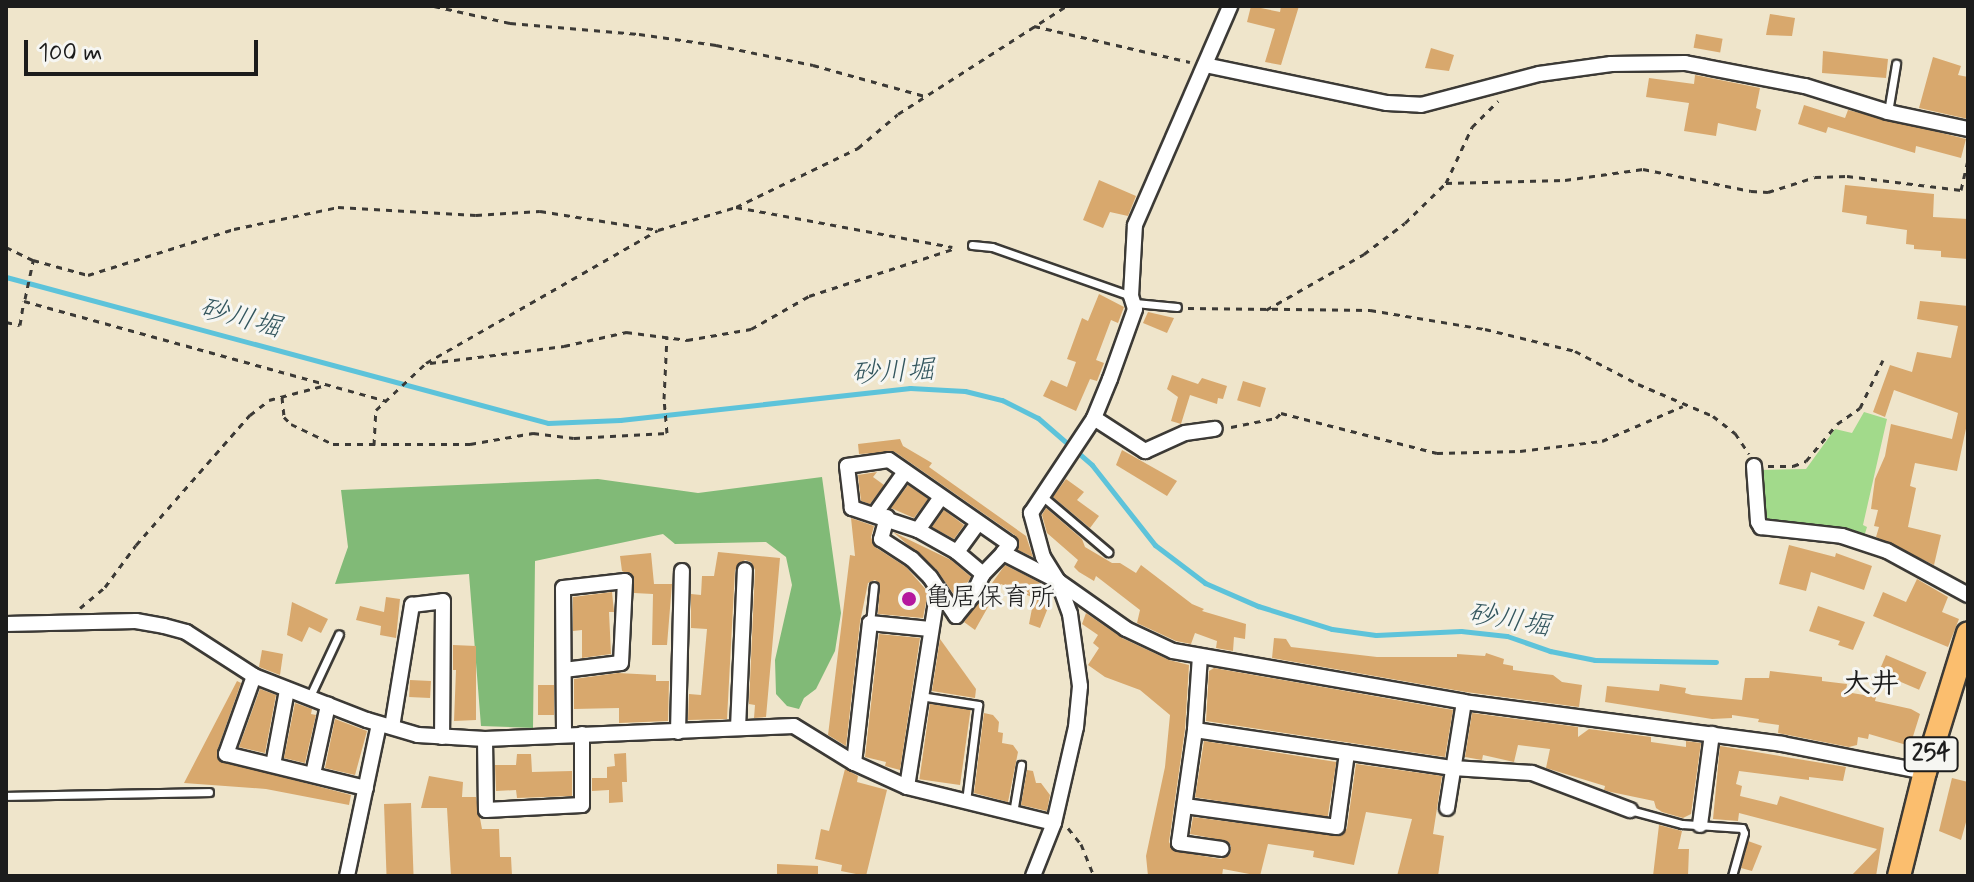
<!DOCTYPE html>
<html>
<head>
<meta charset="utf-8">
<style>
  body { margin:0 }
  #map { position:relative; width:1974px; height:882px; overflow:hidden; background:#efe5cb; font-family:Mynerve,"Klee One",sans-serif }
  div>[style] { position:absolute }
  .green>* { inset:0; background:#a2da8b }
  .forest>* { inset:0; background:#81ba77 }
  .stream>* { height:5px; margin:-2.5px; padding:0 2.5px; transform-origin:2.5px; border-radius:2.5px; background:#5dc3da }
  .building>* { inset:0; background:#d8a86d; transform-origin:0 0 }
  .path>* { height:3px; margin-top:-1.5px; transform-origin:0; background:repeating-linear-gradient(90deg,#3c3a36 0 6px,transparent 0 12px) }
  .roads { filter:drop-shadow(2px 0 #3c3a36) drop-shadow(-2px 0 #3c3a36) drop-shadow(0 2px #3c3a36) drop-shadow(0 -2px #3c3a36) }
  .service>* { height:7px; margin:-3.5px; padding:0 3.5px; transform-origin:3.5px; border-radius:3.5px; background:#fff }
  .minor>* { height:14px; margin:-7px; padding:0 7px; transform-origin:7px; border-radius:7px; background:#fff }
  .trunk>* { height:22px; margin:-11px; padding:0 11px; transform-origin:11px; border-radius:11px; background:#fbbe6e }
  .dots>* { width:22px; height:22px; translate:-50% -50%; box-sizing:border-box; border:4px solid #f6f6f2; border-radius:50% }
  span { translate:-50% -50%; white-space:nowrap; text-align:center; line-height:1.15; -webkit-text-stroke:6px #f6f6f2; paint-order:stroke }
  .shield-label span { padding:2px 6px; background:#f6f6f2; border:2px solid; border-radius:6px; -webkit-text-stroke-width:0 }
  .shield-label { font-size:24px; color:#1c1c1c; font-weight:700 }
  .poi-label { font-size:26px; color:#1c1c1c }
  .left { translate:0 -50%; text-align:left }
  .water-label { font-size:28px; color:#33565e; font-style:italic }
  .neighbourhood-label { font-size:28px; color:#1c1c1c; font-weight:700 }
  .frame { position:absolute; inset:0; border:8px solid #1c1c1c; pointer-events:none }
  .scale { position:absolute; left:24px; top:40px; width:234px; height:36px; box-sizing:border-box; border:4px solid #1c1c1c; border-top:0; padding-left:10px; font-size:24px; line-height:28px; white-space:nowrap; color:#1c1c1c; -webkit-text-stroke:6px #f6f6f2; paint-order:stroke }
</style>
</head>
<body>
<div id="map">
  <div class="green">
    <i style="clip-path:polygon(1864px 412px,1887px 419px,1863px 525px,1867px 527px,1863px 540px,1769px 525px,1763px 519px,1759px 470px,1806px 469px,1835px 429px,1852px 433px)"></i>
  </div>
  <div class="forest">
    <i style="clip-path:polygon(822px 477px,841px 613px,835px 651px,816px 689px,804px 698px,799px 709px,787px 706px,776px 694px,775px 660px,792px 585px,786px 557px,766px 542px,675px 544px,663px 534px,535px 561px,533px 728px,481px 726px,469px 574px,335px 584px,348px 547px,341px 490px,598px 479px,698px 493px)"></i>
  </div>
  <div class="stream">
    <i style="left:6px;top:277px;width:561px;rotate:15.08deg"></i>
    <i style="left:548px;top:423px;width:72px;rotate:-2.4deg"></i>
    <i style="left:620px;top:420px;width:292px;rotate:-6.3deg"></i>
    <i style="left:910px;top:388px;width:55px;rotate:3.1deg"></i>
    <i style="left:965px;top:391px;width:38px;rotate:14deg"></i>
    <i style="left:1002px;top:400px;width:40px;rotate:26.6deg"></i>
    <i style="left:1038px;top:418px;width:72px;rotate:41deg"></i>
    <i style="left:1092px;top:465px;width:102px;rotate:51.8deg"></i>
    <i style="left:1155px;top:545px;width:63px;rotate:37.2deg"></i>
    <i style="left:1205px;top:583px;width:58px;rotate:23.5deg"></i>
    <i style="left:1258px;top:606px;width:77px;rotate:17.3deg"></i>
    <i style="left:1332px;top:629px;width:44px;rotate:7.8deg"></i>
    <i style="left:1376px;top:635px;width:85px;rotate:-2.7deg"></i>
    <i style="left:1461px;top:631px;width:46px;rotate:6.2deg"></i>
    <i style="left:1507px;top:636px;width:46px;rotate:19.2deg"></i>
    <i style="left:1550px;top:651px;width:46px;rotate:11.3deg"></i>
    <i style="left:1595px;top:660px;width:121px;rotate:0.9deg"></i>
  </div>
  <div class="building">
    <i style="clip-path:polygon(1251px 6px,1280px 12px,1281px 6px,1299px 6px,1281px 65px,1265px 62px,1275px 29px,1247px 22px)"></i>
    <i style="clip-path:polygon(1770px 14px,1795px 18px,1792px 36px,1766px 35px)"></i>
    <i style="left:1696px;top:34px;width:27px;height:14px;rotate:10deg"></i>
    <i style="clip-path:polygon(1431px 48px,1454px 55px,1449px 71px,1425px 68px)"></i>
    <i style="clip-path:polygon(1823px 51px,1888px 59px,1886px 78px,1822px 73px)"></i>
    <i style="clip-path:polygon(1933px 57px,1961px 66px,1958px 75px,1968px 77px,1968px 119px,1919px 108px)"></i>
    <i style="clip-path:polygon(1695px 75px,1760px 88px,1756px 108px,1761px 110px,1756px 131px,1718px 123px,1716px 136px,1684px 131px,1689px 103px,1646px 97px,1649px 78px,1694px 84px)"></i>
    <i style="clip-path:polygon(1804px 105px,1845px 118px,1848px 110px,1966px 139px,1961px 158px,1916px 146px,1915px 153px,1828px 127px,1826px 133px,1798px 124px)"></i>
    <i style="clip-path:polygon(1099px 180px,1136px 196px,1128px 216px,1110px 212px,1103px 228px,1083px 220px)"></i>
    <i style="clip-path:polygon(1845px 185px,1934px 194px,1933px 217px,1968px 219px,1968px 259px,1941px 257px,1941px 251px,1914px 249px,1914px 245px,1906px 244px,1907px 230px,1866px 224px,1867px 216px,1842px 212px)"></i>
    <i style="clip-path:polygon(1099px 294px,1124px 307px,1118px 323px,1111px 320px,1096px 360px,1104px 363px,1097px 381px,1090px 379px,1076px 411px,1043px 396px,1051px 380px,1067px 387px,1076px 362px,1067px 359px,1082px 318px,1088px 321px)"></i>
    <i style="clip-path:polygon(1920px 301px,1968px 306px,1968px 419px,1957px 471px,1915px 463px,1910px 486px,1916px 488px,1908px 527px,1941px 535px,1934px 565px,1876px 537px,1879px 527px,1874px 526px,1878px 510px,1871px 509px,1875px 479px,1885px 456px,1891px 424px,1952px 439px,1958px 413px,1894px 390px,1885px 417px,1873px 412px,1890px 365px,1912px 372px,1917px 352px,1951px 358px,1958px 326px,1917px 319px)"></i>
    <i style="clip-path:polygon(1148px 312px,1174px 318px,1167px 333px,1143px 323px)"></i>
    <i style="clip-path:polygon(1172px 375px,1198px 384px,1202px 378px,1227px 386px,1223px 399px,1218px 398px,1217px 404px,1190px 395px,1181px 424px,1171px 421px,1178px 397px,1167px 389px)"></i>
    <i style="left:1243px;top:381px;width:24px;height:20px;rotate:17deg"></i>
    <i style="clip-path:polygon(900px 439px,903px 446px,932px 463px,929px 467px,1026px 536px,1033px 557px,1018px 550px,1016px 536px,895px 452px,859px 454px,858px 444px)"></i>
    <i style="clip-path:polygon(1122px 450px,1177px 481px,1167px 496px,1116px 465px)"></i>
    <i style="clip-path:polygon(877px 472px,873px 477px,884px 485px,870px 504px,861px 501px,858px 475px)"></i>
    <i style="clip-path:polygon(1066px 479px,1084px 492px,1077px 500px,1099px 516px,1090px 528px,1053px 497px)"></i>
    <i style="clip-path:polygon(908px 485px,928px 499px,914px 518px,891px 508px)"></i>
    <i style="clip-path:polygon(1046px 508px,1082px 539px,1085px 547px,1112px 563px,1120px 563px,1136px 573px,1141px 565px,1192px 604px,1204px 609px,1202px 611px,1246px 624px,1245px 639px,1234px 637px,1233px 651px,1216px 648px,1217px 641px,1195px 633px,1191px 644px,1176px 641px,1137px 623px,1140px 610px,1096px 576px,1094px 581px,1079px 572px,1074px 567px,1078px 560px,1047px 533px,1042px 515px)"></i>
    <i style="clip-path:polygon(944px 510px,964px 525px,954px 539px,932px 527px)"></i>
    <i style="clip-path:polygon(851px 518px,874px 526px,871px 537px,875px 547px,906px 567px,928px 592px,923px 618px,878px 614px,880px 584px,875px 580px,868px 583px,860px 622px,846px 746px,828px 735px,850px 555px,855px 556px)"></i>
    <i style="clip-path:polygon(893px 532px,951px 560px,971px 577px,957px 599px,937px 570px)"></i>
    <i style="clip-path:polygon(1789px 545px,1835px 557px,1836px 553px,1872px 566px,1864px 590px,1811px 572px,1806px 591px,1779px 584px)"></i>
    <i style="clip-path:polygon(718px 552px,780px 558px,766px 717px,754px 718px,755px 705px,749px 704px,755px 570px,751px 562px,745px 560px,735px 570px,727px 719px,688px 720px,689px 694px,701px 695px,707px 629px,691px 628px,691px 594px,701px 595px,702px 576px,714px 576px)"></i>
    <i style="clip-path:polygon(651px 553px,654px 584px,672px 584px,667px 645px,652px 645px,653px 594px,634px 593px,634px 577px,622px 571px,620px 556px)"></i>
    <i style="clip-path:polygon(1005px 565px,1050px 588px,1053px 595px,1040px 628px,1029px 624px,1034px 598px,1001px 584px,975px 630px,964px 622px)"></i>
    <i style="clip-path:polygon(1917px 579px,1948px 597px,1942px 612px,1959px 619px,1948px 647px,1873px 616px,1883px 592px,1906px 602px)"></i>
    <i style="clip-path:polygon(612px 592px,614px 612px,609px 612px,611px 654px,582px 658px,582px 630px,573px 631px,573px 597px)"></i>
    <i style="clip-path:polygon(386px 597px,400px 599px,396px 638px,380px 635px,381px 626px,356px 620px,360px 606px,384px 612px)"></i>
    <i style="clip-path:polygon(292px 602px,328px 619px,321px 633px,309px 627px,302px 642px,287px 635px)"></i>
    <i style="clip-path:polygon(1818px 606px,1865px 622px,1853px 650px,1838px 645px,1840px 641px,1809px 631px)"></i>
    <i style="clip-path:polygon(1086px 613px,1122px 638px,1169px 660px,1189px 665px,1185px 729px,1169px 842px,1174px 851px,1221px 859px,1230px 854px,1231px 846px,1227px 841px,1190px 834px,1193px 817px,1341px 836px,1347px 828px,1356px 764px,1442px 776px,1433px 834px,1444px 836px,1438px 876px,1397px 876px,1412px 819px,1366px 812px,1354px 865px,1313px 857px,1314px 851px,1268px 844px,1260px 876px,1223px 869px,1222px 876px,1148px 876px,1146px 856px,1165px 767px,1170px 715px,1140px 690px,1105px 677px,1088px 665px,1099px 648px,1093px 643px,1098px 635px,1082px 624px)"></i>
    <i style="clip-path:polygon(879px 634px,920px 638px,900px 770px,885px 766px,886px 762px,865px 757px)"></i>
    <i style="clip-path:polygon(1274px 638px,1286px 639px,1291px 647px,1377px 657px,1457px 657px,1457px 654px,1485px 656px,1486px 653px,1504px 659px,1503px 664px,1513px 666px,1513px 670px,1553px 675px,1562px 682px,1582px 685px,1579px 707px,1466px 692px,1272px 658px)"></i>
    <i style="clip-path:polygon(940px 639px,976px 689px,975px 698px,932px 691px)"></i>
    <i style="clip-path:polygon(453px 645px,476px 646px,476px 720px,454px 721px,456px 670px,453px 670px)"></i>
    <i style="clip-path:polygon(262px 650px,283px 654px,280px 675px,259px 667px)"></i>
    <i style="left:1886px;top:655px;width:44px;height:19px;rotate:23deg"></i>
    <i style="clip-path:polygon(1214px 668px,1453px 710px,1445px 757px,1206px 721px,1209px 671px)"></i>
    <i style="clip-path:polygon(1770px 671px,1822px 677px,1822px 681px,1847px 684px,1846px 692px,1876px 697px,1875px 701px,1911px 709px,1920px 714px,1910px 746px,1869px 734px,1868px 739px,1858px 737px,1857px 745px,1849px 747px,1778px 733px,1779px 725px,1758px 722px,1759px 719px,1732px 715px,1732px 718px,1712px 719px,1605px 702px,1607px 686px,1659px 691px,1660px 684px,1686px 688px,1685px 693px,1692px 695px,1742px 700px,1745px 678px,1769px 678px)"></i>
    <i style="clip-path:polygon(618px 673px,656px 675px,656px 681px,669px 681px,668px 721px,619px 723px,619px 708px,574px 709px,574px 679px)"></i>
    <i style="left:410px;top:680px;width:21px;height:17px;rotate:3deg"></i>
    <i style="clip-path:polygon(237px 681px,241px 683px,217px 751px,218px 760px,351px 795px,349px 805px,266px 789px,184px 783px)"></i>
    <i style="left:554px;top:685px;width:30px;height:16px;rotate:90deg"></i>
    <i style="clip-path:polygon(260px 689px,276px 695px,265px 753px,239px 747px)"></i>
    <i style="clip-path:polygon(295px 703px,312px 709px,311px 714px,316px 715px,305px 763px,284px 758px)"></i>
    <i style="left:930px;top:704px;width:41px;height:76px;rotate:8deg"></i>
    <i style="clip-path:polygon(984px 713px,993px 715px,999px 722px,998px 732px,1003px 733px,1002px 743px,1013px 745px,1018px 752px,1008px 802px,974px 793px)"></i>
    <i style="clip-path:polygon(1472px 713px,1578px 727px,1578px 737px,1589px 729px,1651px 737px,1651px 742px,1686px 747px,1686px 741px,1701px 743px,1691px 814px,1683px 818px,1662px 812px,1656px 808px,1654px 801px,1611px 792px,1604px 790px,1605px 786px,1546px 768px,1550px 749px,1518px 745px,1514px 762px,1483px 755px,1482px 760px,1465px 757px)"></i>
    <i style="clip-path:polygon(335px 719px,367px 731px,355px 775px,325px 768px)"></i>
    <i style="left:1204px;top:741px;width:134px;height:57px;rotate:9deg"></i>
    <i style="clip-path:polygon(1720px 746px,1846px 767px,1843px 781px,1809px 777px,1809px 780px,1739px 771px,1736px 784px,1742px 786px,1740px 796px,1777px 805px,1780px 796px,1884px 828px,1876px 876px,1851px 876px,1877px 849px,1739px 813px,1738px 821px,1713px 819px)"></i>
    <i style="clip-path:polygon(626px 753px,627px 782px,622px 782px,623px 802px,609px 803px,609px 790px,592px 791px,592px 778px,607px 778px,607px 767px,615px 766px,614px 754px)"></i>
    <i style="clip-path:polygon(517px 754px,531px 754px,532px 772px,572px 771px,572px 796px,517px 798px,516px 790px,496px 791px,495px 765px,516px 765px)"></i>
    <i style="clip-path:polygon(845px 769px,858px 776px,857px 782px,887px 790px,866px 876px,841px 871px,842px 865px,815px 859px,821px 829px,829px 831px)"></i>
    <i style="clip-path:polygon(1027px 770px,1033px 771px,1036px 783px,1041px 783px,1050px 795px,1047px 811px,1021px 805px)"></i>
    <i style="clip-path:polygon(429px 776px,463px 782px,462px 797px,476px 797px,482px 829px,499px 829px,500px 857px,511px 857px,512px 876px,451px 876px,447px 808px,421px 808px)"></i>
    <i style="clip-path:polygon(1952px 778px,1968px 782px,1968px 815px,1961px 840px,1939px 831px)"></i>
    <i style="left:411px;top:803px;width:73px;height:27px;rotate:88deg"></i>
    <i style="clip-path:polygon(1659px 825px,1682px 831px,1678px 849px,1689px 849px,1688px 876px,1653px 876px)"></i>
    <i style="clip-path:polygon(1748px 841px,1762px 846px,1752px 871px,1741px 868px)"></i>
    <i style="clip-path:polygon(777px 864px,818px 866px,818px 876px,777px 876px)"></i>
  </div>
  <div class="path">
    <i style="left:434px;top:6px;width:78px;rotate:12.6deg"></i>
    <i style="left:510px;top:23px;width:129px;rotate:4.9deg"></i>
    <i style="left:639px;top:34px;width:78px;rotate:8.1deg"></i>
    <i style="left:716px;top:45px;width:99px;rotate:11.7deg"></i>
    <i style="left:813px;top:65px;width:116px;rotate:15.5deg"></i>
    <i style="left:1034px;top:26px;width:160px;rotate:13deg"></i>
    <i style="left:1446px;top:183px;width:119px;rotate:-1.4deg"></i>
    <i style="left:1565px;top:180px;width:79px;rotate:-8deg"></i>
    <i style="left:1643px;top:169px;width:110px;rotate:11.5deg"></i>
    <i style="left:1751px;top:191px;width:17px;rotate:3deg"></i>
    <i style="left:1768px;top:192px;width:49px;rotate:-17.7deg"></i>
    <i style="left:1815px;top:177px;width:32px;rotate:-2deg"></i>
    <i style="left:1847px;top:176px;width:115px;rotate:7deg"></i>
    <i style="left:1961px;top:190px;width:32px;rotate:-77deg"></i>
    <i style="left:736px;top:207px;width:220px;rotate:10.5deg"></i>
    <i style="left:6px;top:247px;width:30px;rotate:26deg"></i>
    <i style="left:33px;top:260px;width:57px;rotate:15.3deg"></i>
    <i style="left:88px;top:275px;width:153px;rotate:-17.5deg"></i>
    <i style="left:234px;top:229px;width:106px;rotate:-11.9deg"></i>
    <i style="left:338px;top:207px;width:138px;rotate:3.3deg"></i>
    <i style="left:476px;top:215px;width:64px;rotate:-3.6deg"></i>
    <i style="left:540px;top:211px;width:120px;rotate:9.1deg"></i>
    <i style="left:25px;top:299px;width:40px;rotate:-78deg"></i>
    <i style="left:1188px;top:308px;width:182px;rotate:0.6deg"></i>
    <i style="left:1370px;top:310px;width:117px;rotate:9.4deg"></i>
    <i style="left:1485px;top:329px;width:93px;rotate:13.7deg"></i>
    <i style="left:1575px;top:351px;width:71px;rotate:27.6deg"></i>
    <i style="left:1638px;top:384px;width:82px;rotate:23.1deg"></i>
    <i style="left:1713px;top:416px;width:28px;rotate:38deg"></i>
    <i style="left:1735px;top:433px;width:25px;rotate:56deg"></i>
    <i style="left:1266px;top:310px;width:113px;rotate:-29.7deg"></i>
    <i style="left:1364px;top:254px;width:51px;rotate:-37.1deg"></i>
    <i style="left:1405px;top:223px;width:57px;rotate:-44.3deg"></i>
    <i style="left:1446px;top:183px;width:62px;rotate:-65.1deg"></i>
    <i style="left:1472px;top:127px;width:37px;rotate:-45deg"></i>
    <i style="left:6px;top:322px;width:14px;rotate:12deg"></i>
    <i style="left:20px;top:325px;width:24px;rotate:-81deg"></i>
    <i style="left:24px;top:301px;width:376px;rotate:15.4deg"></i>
    <i style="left:430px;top:363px;width:135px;rotate:-7.2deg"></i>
    <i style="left:564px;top:346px;width:64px;rotate:-12.7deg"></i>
    <i style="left:626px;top:332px;width:62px;rotate:7.5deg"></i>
    <i style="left:687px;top:340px;width:65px;rotate:-9.8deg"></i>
    <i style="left:751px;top:329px;width:67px;rotate:-29.6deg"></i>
    <i style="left:809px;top:296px;width:155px;rotate:-18.1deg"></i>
    <i style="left:282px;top:397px;width:20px;rotate:84deg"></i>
    <i style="left:284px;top:417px;width:10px;rotate:45deg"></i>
    <i style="left:291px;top:424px;width:47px;rotate:25.5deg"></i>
    <i style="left:333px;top:444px;width:137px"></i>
    <i style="left:470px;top:444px;width:64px;rotate:-9.9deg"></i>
    <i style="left:533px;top:433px;width:41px;rotate:7deg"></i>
    <i style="left:574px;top:438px;width:93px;rotate:-3.1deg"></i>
    <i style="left:667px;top:433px;width:34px;rotate:-95deg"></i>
    <i style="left:664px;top:399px;width:63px;rotate:-87.3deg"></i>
    <i style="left:1231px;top:427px;width:46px;rotate:-11.3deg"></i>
    <i style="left:1276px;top:418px;width:7px;rotate:-45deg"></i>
    <i style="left:1281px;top:413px;width:161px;rotate:14.4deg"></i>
    <i style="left:1437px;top:453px;width:83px;rotate:-1.4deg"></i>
    <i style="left:1520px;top:451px;width:83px;rotate:-7deg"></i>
    <i style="left:1602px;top:441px;width:88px;rotate:-23.4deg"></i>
    <i style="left:374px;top:445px;width:35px;rotate:-87deg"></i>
    <i style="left:376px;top:410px;width:69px;rotate:-43.2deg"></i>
    <i style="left:426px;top:363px;width:267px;rotate:-29.8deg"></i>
    <i style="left:658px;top:230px;width:81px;rotate:-16.4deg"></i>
    <i style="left:736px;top:207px;width:136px;rotate:-25.8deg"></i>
    <i style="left:858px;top:148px;width:52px;rotate:-40.4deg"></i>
    <i style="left:898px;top:114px;width:200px;rotate:-32.7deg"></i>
    <i style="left:1768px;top:466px;width:25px"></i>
    <i style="left:1793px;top:466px;width:14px;rotate:-21deg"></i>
    <i style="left:1806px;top:461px;width:48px;rotate:-50deg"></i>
    <i style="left:1837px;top:424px;width:28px;rotate:-35deg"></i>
    <i style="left:1860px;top:408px;width:53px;rotate:-64.4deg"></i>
    <i style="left:80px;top:608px;width:33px;rotate:-40deg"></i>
    <i style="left:105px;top:587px;width:52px;rotate:-53.6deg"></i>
    <i style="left:136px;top:545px;width:173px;rotate:-48.8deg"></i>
    <i style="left:250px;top:415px;width:24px;rotate:-38deg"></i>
    <i style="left:269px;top:400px;width:59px;rotate:-14.7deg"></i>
    <i style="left:1068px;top:828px;width:21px;rotate:51deg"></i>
    <i style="left:1081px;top:844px;width:35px;rotate:68deg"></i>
  </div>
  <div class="roads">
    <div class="service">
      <i style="left:1888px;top:112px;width:49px;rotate:-80.5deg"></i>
      <i style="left:972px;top:245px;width:20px;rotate:6deg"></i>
      <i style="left:992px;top:247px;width:147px;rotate:19.4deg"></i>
      <i style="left:1135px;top:303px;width:42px;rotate:5.4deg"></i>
      <i style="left:1042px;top:496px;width:87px;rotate:40.3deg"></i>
      <i style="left:870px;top:623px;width:37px;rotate:-84deg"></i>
      <i style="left:310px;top:696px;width:68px;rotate:-64.9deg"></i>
      <i style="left:920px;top:696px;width:59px;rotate:8.8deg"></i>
      <i style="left:978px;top:705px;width:97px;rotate:97.1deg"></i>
      <i style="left:6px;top:796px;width:203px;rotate:-1.1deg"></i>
      <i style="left:1630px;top:810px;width:54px;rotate:15.1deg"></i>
      <i style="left:1682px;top:824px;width:60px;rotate:3.8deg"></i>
      <i style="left:1742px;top:828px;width:5px;rotate:68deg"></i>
      <i style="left:1744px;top:833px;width:45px;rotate:105.6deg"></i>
      <i style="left:1013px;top:813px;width:49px;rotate:-80.5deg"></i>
    </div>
    <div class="minor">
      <i style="left:1205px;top:65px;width:186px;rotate:11.8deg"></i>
      <i style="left:1387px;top:103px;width:34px;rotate:3deg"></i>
      <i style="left:1421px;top:105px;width:122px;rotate:-14.7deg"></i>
      <i style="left:1539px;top:74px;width:73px;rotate:-7.9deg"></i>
      <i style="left:1611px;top:64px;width:74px;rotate:-0.8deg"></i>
      <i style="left:1685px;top:63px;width:122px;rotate:10.9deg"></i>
      <i style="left:1805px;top:86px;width:87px;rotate:17.4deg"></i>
      <i style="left:1888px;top:112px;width:82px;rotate:12deg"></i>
      <i style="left:1094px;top:418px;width:61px;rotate:32.9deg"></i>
      <i style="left:1145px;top:451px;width:44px;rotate:-24.2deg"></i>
      <i style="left:1185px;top:433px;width:30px;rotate:-8deg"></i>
      <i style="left:1754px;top:466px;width:56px;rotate:85.9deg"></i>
      <i style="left:1758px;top:522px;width:6px;rotate:59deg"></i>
      <i style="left:1761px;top:527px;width:81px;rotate:6.3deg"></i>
      <i style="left:1842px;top:536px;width:47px;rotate:18.4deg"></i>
      <i style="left:1887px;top:551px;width:92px;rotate:28.5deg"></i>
      <i style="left:875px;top:514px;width:52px;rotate:-54.5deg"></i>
      <i style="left:887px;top:517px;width:23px;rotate:105deg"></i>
      <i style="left:881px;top:539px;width:37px;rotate:33deg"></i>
      <i style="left:912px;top:559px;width:25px;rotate:45deg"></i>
      <i style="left:930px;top:577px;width:47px;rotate:56.3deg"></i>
      <i style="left:956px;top:616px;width:27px;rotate:-51deg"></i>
      <i style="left:973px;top:595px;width:23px;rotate:-65deg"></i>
      <i style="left:983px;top:574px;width:29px;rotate:-46deg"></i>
      <i style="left:918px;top:530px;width:40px;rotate:-55.1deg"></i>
      <i style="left:957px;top:552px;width:36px;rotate:-54deg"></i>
      <i style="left:983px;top:574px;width:34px;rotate:-140deg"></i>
      <i style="left:957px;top:552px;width:45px;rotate:-150.6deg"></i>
      <i style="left:918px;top:530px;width:70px;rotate:-161.6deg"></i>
      <i style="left:852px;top:508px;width:42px;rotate:-96.8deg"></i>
      <i style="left:847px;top:466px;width:42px;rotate:-8.1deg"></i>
      <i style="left:889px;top:460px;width:147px;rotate:34.8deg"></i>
      <i style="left:1010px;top:544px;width:11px;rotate:128deg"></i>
      <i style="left:1003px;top:553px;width:62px;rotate:27deg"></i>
      <i style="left:1058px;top:581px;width:83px;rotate:35.2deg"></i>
      <i style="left:1126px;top:629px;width:52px;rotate:25.1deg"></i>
      <i style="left:1173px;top:651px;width:295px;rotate:9.9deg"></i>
      <i style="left:1464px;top:702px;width:321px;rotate:7.5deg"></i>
      <i style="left:1782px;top:744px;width:146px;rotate:11.1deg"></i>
      <i style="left:6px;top:624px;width:130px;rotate:-1.3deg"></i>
      <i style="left:136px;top:621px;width:28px;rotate:10deg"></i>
      <i style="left:164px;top:626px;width:23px;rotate:15deg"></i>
      <i style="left:186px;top:632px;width:81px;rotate:32.9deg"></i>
      <i style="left:254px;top:676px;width:121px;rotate:21.3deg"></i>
      <i style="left:367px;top:720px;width:53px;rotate:16.4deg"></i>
      <i style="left:418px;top:735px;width:67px;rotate:3.4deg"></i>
      <i style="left:485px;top:739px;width:309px;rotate:-2.4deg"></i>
      <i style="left:794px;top:726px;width:70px;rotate:31.7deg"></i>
      <i style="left:854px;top:763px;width:58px;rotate:24.4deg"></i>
      <i style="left:907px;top:787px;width:151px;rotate:13.8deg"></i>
      <i style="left:1200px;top:656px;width:74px;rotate:93.9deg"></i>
      <i style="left:1195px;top:730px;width:114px;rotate:98.1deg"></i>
      <i style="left:1179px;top:843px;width:43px;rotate:7.9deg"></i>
      <i style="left:564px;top:670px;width:57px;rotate:-7deg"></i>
      <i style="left:621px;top:663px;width:82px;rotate:-87.2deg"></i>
      <i style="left:625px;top:581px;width:62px;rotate:173.6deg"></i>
      <i style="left:563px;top:588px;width:147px;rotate:89.6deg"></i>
      <i style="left:254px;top:676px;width:83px;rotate:109.7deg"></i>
      <i style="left:226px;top:754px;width:144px;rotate:13.7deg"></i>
      <i style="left:392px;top:727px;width:124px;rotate:-80.7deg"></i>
      <i style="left:412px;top:605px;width:31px;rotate:-7deg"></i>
      <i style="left:443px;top:601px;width:136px;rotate:90.4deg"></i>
      <i style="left:738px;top:728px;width:158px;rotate:-87.5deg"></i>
      <i style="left:1195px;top:730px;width:261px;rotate:8.4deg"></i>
      <i style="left:1453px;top:768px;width:79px;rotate:3.6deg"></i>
      <i style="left:1532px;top:773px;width:105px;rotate:20.7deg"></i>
      <i style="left:678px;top:732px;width:161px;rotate:-88.6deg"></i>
      <i style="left:485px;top:739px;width:71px;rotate:89.2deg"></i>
      <i style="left:486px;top:810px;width:96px;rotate:-3deg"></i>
      <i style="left:582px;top:805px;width:71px;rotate:-90deg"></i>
      <i style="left:854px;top:763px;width:141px;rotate:-83.5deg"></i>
      <i style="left:870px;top:623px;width:60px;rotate:5.7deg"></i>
      <i style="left:273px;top:765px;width:76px;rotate:-79.4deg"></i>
      <i style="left:313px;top:774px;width:71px;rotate:-77.7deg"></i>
      <i style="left:907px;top:787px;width:199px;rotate:-81.1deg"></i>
      <i style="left:1185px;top:806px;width:153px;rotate:7.9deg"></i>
      <i style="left:1337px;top:827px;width:75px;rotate:-82.3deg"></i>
      <i style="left:1447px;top:808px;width:107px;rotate:-80.9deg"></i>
      <i style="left:1700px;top:825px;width:92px;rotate:-82.5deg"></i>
      <i style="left:347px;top:876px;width:155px;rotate:-78.1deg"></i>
      <i style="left:1033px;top:876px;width:57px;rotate:-68.4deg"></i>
      <i style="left:1054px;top:823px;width:98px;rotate:-77.1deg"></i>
      <i style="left:1076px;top:727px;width:41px;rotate:-84.4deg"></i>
      <i style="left:1080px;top:686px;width:73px;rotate:-97.9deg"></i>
      <i style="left:1070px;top:614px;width:35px;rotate:-110deg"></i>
      <i style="left:1058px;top:581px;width:28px;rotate:-122deg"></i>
      <i style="left:1043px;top:557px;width:46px;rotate:-105.3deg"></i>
      <i style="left:1031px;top:513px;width:114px;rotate:-56.4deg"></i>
      <i style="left:1094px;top:418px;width:42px;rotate:-67.7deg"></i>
      <i style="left:1110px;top:379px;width:74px;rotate:-70.3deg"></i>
      <i style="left:1135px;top:309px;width:14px;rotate:-107deg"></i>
      <i style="left:1131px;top:296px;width:71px;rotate:-86.8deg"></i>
      <i style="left:1135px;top:225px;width:239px;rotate:-66.5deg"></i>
    </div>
    <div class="trunk">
      <i style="left:1899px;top:876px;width:107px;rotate:-76deg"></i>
      <i style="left:1925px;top:772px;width:145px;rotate:-72.8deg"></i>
    </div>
  </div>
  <div class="dots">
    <i style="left:909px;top:599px;background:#b5179e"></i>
  </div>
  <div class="shield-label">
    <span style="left:1931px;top:754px">254</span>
  </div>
  <div class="poi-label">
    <span class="left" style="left:925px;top:599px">亀居保育所</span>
  </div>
  <div class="water-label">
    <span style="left:240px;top:319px;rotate:15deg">砂川堀</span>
    <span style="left:893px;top:373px;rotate:-3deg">砂川堀</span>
    <span style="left:1509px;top:621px;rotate:10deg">砂川堀</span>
  </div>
  <div class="neighbourhood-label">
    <span style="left:1871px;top:685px">大井</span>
  </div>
  <div class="frame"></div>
  <div class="scale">100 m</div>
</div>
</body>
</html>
